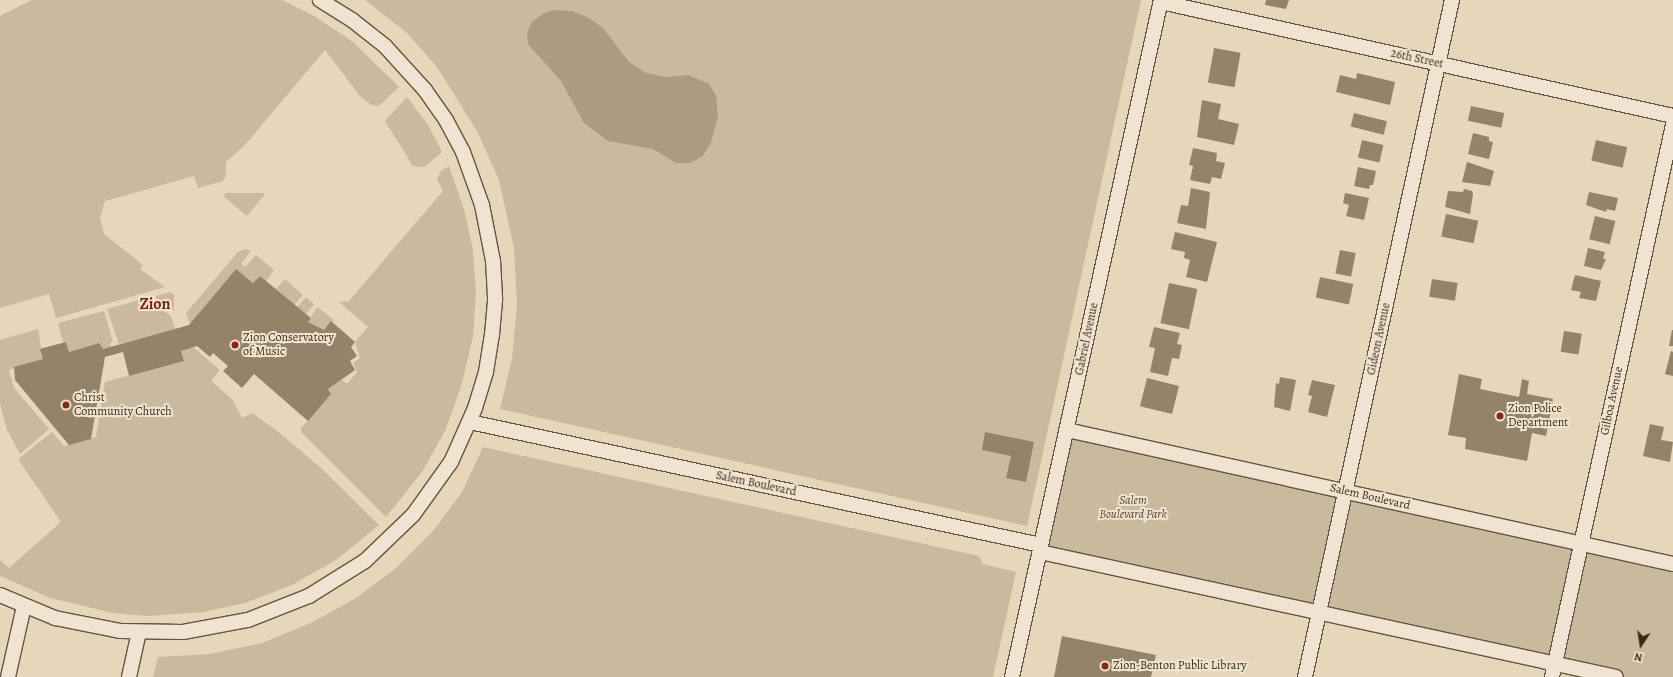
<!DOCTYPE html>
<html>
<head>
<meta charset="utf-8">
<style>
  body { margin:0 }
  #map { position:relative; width:1673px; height:677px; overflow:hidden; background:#e7d6b9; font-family:Alegreya,serif }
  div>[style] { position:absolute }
  .green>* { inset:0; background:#cab99d; transform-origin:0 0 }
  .water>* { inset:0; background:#ac9b80 }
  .building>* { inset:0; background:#948369; transform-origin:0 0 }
  .roads { filter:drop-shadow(1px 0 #65543c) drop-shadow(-1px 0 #65543c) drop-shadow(0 1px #65543c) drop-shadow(0 -1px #65543c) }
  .minor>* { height:14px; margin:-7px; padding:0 7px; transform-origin:7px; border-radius:7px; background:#efe4d2 }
  .dots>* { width:11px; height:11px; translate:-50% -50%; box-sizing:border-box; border:2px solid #efe4d2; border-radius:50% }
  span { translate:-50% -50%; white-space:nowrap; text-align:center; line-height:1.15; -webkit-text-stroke:4px #efe4d2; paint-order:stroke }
  .street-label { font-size:12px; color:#3a2912 }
  .poi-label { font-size:12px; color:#3a2912 }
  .left { translate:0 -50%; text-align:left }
  .park-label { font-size:12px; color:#57462e; font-style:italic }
  .district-label { font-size:16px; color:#7a1f14; font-weight:700 }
  .north { position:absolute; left:1621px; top:625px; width:40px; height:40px; -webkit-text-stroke:3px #efe4d2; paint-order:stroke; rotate:192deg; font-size:11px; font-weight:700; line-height:16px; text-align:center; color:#3a2912 }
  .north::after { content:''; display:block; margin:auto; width:14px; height:18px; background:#3a2912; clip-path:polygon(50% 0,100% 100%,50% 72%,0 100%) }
</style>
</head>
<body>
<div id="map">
  <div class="green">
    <i style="clip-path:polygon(32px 0,282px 0,314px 16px,352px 41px,399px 87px,379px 106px,371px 105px,360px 96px,325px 50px,245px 145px,226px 162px,226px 176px,223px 181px,198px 188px,194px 176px,105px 201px,100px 218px,104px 234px,143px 265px,140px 269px,165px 287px,56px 318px,49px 294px,0 308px,0 16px)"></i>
    <i style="clip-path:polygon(365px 0,1141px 0,1027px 526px,500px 409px,512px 359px,517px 305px,514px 248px,499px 180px,478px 133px,437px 67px,407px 33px)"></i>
    <i style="clip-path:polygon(407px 97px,428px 125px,442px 152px,424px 167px,413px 166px,385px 121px)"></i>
    <i style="clip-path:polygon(449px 166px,464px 209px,473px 250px,476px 291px,473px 337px,461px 387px,445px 431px,422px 472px,386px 517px,301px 432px,301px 428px,331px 394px,328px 389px,341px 379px,347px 384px,357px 372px,353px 363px,360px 358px,355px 342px,368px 327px,339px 302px,349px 301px,443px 191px,437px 179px,441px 171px)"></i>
    <i style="clip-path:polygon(225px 193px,263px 193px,265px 194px,247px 216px,224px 197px)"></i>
    <i style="clip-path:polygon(246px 249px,251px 251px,241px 263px,245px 267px,256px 255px,274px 270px,266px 281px,260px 276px,253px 283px,236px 269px,190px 324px,186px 313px,238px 252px)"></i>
    <i style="left:285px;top:279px;width:24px;height:13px;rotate:42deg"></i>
    <i style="clip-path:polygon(170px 292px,174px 295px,174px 311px,156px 298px,156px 296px)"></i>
    <i style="left:306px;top:297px;width:11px;height:13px;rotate:41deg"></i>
    <i style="clip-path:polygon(147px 298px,171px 316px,175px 329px,119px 344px,107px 309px)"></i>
    <i style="clip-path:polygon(317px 307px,334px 320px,324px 330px,308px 322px)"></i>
    <i style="clip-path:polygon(104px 311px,113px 342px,110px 343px,111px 347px,103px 349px,98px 343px,69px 352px,66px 342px,63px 342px,58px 323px)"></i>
    <i style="clip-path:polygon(38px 329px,43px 359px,9px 370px,14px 388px,49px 429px,20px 454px,7px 430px,0 404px,0 340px)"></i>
    <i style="clip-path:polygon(193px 347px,220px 370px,211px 381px,233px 400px,242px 418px,252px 413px,276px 430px,320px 467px,379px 525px,336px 560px,292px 585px,245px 603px,203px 612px,148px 616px,113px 613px,50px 598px,0 576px,0 560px,9px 568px,61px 522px,18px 459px,52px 432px,64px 446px,96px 437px,105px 382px,184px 361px,181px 351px)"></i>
    <i style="clip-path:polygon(1067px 430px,1673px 564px,1673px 677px,1618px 677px,1040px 552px)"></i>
    <i style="clip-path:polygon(483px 447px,979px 556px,983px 564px,1016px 572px,993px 677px,153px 677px,158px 657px,210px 654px,262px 643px,313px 622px,356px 598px,395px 569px,434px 530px,462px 492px)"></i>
  </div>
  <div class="water">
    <i style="clip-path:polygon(553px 10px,572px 11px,589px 18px,603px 28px,629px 62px,646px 73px,666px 77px,688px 75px,709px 84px,716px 96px,718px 117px,711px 142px,703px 156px,690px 163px,676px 163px,653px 149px,608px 141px,584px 123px,561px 81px,528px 44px,527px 33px,532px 22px,544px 13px)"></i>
  </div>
  <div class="building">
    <i style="clip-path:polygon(1266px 0,1289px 0,1286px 9px,1265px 5px)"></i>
    <i style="left:1214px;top:48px;width:27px;height:35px;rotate:10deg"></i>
    <i style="clip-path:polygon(1357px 73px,1395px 82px,1390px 105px,1336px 92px,1340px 75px,1356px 79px)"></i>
    <i style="clip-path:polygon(1202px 100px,1221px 104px,1218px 119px,1239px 124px,1234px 145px,1197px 137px)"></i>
    <i style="left:1471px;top:106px;width:34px;height:15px;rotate:12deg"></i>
    <i style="left:1354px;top:113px;width:34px;height:14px;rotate:14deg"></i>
    <i style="clip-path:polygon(1473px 133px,1489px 137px,1489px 141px,1493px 142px,1489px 159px,1468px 154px)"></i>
    <i style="left:1362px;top:140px;width:22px;height:18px;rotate:13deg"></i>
    <i style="left:1596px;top:140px;width:32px;height:21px;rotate:13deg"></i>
    <i style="clip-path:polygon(1193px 148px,1217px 153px,1216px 161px,1225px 163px,1221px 179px,1212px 177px,1210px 184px,1190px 180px,1193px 166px,1189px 165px)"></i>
    <i style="clip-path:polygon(1467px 162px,1494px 171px,1490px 186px,1462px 182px)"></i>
    <i style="clip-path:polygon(1358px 167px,1376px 171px,1373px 185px,1370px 185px,1369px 189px,1354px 186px)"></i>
    <i style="clip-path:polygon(1191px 188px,1210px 192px,1206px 229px,1177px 223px,1181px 205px,1188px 206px)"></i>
    <i style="clip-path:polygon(1464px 189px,1472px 191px,1473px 194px,1470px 214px,1445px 207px,1448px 191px,1463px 192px)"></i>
    <i style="clip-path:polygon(1589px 192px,1618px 198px,1615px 211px,1607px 209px,1606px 212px,1586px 205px)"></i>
    <i style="clip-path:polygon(1345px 193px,1369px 198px,1364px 220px,1346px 216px,1349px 205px,1343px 203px)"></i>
    <i style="left:1446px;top:214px;width:33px;height:23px;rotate:12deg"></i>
    <i style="left:1595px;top:216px;width:21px;height:24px;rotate:14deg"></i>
    <i style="clip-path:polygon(1175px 232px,1217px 242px,1207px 282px,1186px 277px,1190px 260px,1184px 258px,1185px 252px,1171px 249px)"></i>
    <i style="clip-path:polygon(1588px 248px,1605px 252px,1603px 259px,1606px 259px,1601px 270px,1584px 266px)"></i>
    <i style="left:1340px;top:250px;width:16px;height:24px;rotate:11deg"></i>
    <i style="clip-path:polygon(236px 269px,253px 283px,260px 276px,311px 318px,308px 322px,324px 330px,331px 321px,355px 342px,351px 347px,357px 356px,350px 361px,355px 370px,328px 389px,331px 394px,308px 421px,254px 374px,242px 388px,223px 371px,228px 366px,213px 353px,210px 357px,197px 346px,181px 351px,184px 361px,129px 376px,123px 352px,105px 357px,91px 439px,69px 445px,15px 380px,14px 367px,43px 359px,40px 349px,43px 348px,66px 342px,69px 352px,99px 343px,103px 349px,189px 325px)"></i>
    <i style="clip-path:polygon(1575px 275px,1601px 281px,1596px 301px,1579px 298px,1581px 292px,1571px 290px)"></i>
    <i style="left:1320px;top:277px;width:34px;height:21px;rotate:12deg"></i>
    <i style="left:1432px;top:279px;width:26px;height:18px;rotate:9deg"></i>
    <i style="left:1169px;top:283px;width:29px;height:41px;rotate:12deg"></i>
    <i style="clip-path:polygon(1154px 327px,1180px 333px,1177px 344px,1182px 345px,1179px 359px,1172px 358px,1168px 376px,1150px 372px,1155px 348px,1149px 347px)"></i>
    <i style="clip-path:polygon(1672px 330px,1673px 330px,1673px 346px,1669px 346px)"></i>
    <i style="left:1564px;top:331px;width:18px;height:21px;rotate:9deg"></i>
    <i style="clip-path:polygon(1671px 351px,1673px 352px,1673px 376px,1665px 374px)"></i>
    <i style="clip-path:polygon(1459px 374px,1482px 379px,1480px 389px,1519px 397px,1522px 379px,1529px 381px,1527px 394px,1553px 399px,1546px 436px,1532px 433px,1527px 461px,1465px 449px,1466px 438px,1448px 435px)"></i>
    <i style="clip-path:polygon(1280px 377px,1296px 380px,1290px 411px,1274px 407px,1276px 383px,1279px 384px)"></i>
    <i style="left:1147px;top:378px;width:33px;height:29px;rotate:14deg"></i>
    <i style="clip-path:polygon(1312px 380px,1335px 385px,1327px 417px,1308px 412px,1312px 396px,1308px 395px)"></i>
    <i style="clip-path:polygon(1650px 424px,1664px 427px,1661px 440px,1673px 442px,1670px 462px,1643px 456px)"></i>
    <i style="clip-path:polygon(985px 432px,1034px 442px,1026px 482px,1006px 478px,1011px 456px,982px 450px)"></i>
    <i style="clip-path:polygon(1062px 636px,1156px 655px,1151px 677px,1054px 677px)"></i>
  </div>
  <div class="roads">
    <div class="minor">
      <i style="left:1161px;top:2px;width:525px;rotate:12.55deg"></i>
      <i style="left:470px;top:422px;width:584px;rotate:12.16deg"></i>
      <i style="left:1067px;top:430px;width:621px;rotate:12.47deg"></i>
      <i style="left:1040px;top:552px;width:589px;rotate:12.24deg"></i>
      <i style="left:0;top:595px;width:60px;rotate:22.7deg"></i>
      <i style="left:55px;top:618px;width:66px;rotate:11.3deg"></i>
      <i style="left:120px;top:631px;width:63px;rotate:0.9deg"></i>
      <i style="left:183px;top:632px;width:66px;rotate:-10.5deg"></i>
      <i style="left:248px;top:620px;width:66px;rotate:-21.5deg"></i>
      <i style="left:309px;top:596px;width:66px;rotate:-32deg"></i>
      <i style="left:365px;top:561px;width:66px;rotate:-43.8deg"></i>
      <i style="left:413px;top:515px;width:65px;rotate:-54.4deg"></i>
      <i style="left:451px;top:462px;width:59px;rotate:-66deg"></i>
      <i style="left:475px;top:408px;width:38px;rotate:-73deg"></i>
      <i style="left:486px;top:372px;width:37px;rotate:-81deg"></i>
      <i style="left:492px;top:335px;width:37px;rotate:-85deg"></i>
      <i style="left:495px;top:298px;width:37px;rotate:-93deg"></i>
      <i style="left:493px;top:261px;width:57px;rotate:-101.1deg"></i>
      <i style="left:482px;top:205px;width:56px;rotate:-109.7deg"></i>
      <i style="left:463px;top:152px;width:36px;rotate:-118deg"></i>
      <i style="left:446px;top:120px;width:37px;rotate:-125deg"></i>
      <i style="left:425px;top:90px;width:59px;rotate:-132.3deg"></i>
      <i style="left:385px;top:46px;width:42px;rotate:-141.8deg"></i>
      <i style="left:352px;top:20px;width:38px;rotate:-148deg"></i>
      <i style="left:8px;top:677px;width:73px;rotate:-77.3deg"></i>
      <i style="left:129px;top:677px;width:46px;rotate:-77.5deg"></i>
      <i style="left:1012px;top:677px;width:693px;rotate:-77.59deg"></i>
      <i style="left:1305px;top:677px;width:693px;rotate:-77.75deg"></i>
      <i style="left:1552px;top:677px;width:565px;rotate:-77.64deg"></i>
    </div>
  </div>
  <div class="dots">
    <i style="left:235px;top:345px;background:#8f2418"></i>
    <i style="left:66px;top:405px;background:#8f2418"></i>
    <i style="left:1500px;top:416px;background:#8f2418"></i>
    <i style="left:1105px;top:666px;background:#8f2418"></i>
  </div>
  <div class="street-label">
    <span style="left:1417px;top:59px;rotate:12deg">26th Street</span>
    <span style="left:1087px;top:339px;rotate:-78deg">Gabriel Avenue</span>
    <span style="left:1379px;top:339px;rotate:-78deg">Gideon Avenue</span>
    <span style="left:1612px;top:401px;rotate:-78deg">Gilboa Avenue</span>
    <span style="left:756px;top:484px;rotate:12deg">Salem Boulevard</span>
    <span style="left:1370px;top:497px;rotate:13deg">Salem Boulevard</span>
  </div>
  <div class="poi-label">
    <span class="left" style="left:243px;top:345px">Zion Conservatory<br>of Music</span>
    <span class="left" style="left:74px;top:405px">Christ<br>Community Church</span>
    <span class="left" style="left:1508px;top:416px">Zion Police<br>Department</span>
    <span class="left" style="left:1113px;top:666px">Zion-Benton Public Library</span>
  </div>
  <div class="park-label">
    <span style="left:1133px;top:508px">Salem<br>Boulevard Park</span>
  </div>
  <div class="district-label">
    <span style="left:155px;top:304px">Zion</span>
  </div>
  <div class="north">N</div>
</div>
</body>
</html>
